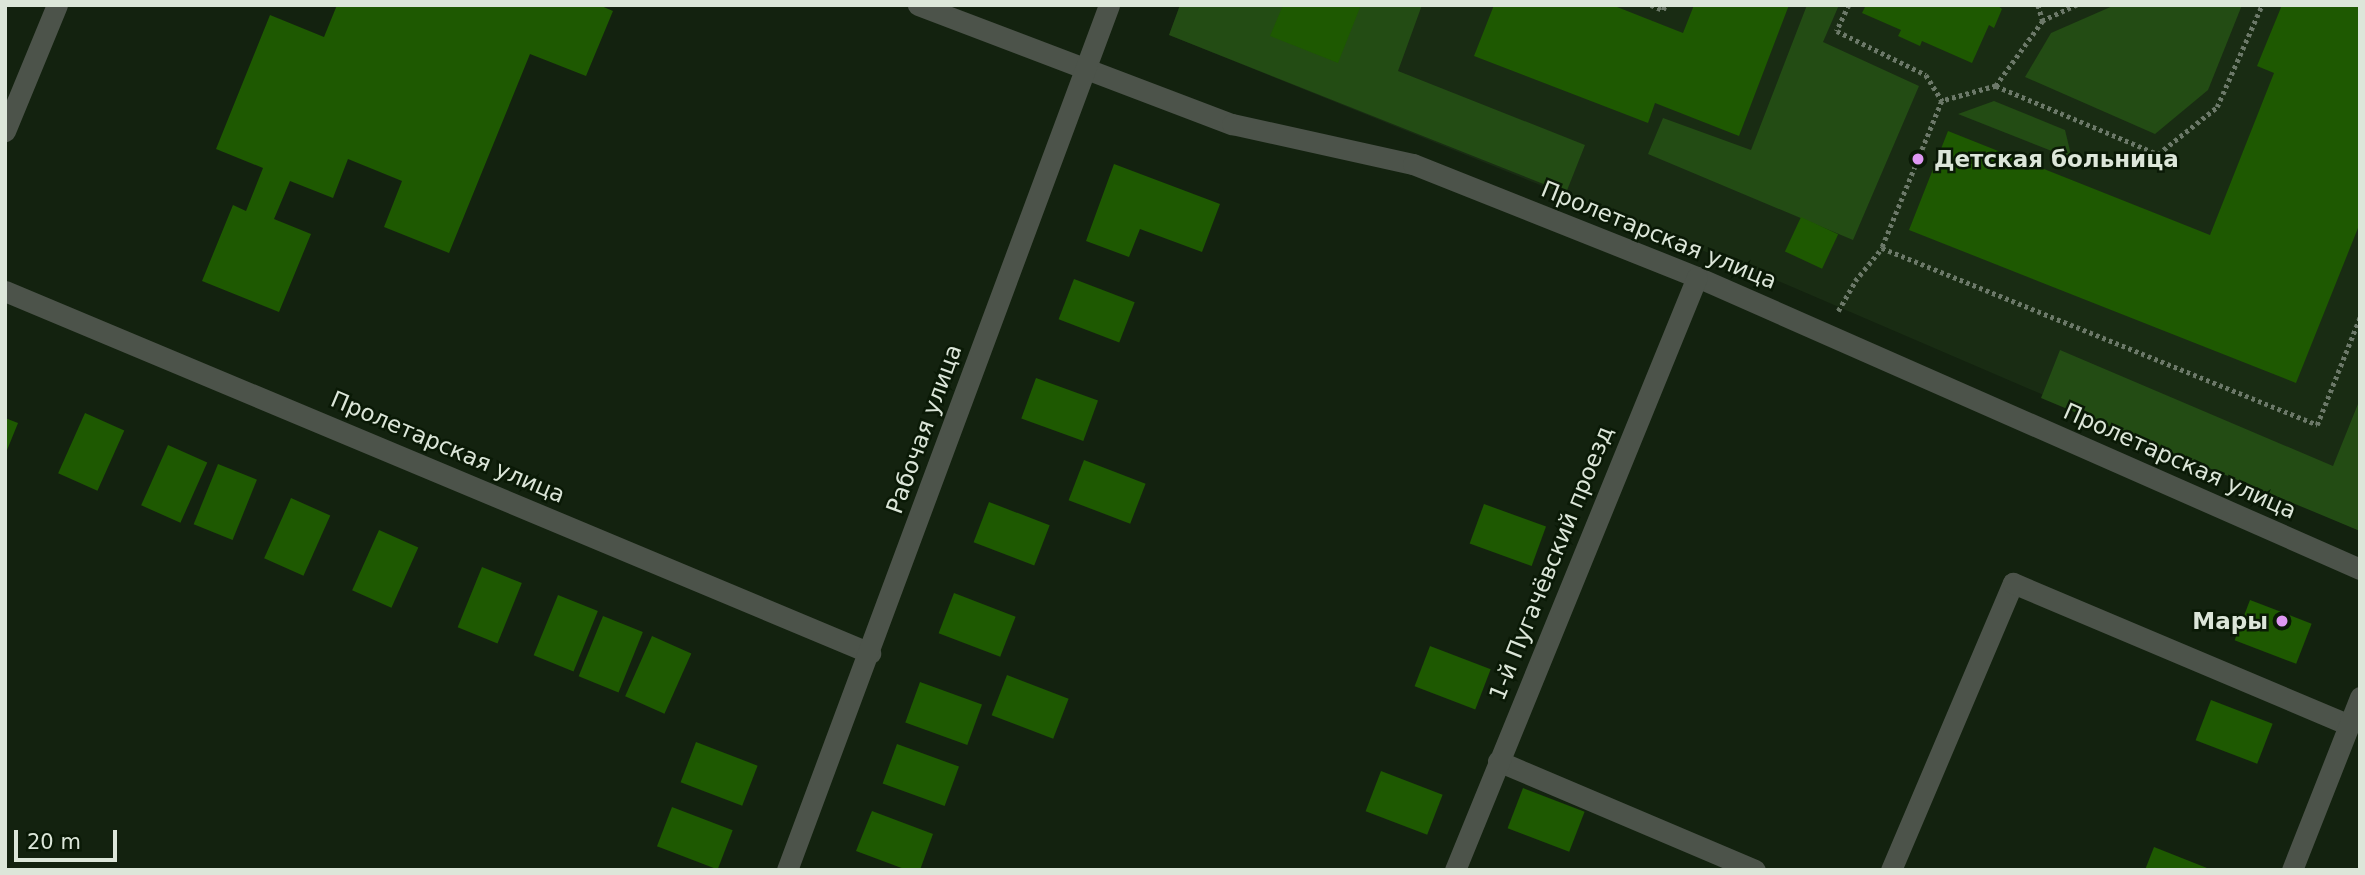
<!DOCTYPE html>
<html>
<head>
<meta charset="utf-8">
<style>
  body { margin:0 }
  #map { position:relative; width:2365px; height:875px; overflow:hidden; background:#13220f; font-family:"DejaVu Sans",sans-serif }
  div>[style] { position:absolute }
  .built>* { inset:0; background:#192c13 }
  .green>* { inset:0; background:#234c14 }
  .building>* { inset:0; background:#1e5901; transform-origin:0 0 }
  .path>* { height:4.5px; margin-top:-2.25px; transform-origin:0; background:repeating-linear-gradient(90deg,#6c7969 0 3.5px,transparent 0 7px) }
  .minor>* { height:21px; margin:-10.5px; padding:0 10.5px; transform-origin:10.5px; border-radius:10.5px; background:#4c534a }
  .dots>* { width:19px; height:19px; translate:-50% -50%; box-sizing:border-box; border:4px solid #0a1906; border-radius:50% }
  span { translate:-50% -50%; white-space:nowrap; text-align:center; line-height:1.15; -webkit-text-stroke:5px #0a1906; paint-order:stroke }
  .poi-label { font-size:23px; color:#dce6d9; font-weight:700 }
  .left { translate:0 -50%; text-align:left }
  .right { translate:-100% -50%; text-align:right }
  .street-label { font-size:23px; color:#dce6d9 }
  .frame { position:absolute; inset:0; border:7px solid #dce6d9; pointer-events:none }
  .scale { position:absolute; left:14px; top:830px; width:103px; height:32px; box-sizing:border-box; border:4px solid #dce6d9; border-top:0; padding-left:9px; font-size:21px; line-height:24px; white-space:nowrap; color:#dce6d9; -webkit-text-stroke:5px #0a1906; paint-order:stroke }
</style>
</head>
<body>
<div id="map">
  <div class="built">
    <i style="clip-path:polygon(1180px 5px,2360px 5px,2360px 531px,1783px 283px,1169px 35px)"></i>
  </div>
  <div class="green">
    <i style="clip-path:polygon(1180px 5px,1422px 5px,1398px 71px,1585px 145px,1566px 193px,1169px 35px)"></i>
    <i style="clip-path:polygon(1807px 5px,1839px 5px,1823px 42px,1919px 86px,1853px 240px,1648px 154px,1663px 118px,1751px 150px)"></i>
    <i style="clip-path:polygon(2115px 5px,2242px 5px,2208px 90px,2155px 134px,2025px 77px,2051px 33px)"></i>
    <i style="clip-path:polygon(1994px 101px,2065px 130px,2072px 159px,1958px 114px)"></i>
    <i style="clip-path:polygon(2060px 350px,2333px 466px,2360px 399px,2360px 531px,2041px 398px)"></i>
  </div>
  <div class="building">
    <i style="clip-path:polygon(337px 5px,599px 5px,613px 11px,586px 76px,530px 54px,449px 253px,384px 227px,402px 181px,348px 159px,333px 198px,290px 181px,274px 219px,311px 234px,279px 312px,202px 281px,233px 205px,246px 211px,263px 168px,216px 149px,270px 15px,324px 37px)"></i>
    <i style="clip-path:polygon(1283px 5px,1361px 5px,1338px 63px,1270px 36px)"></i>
    <i style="clip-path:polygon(1494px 5px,1612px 5px,1683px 33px,1694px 5px,1789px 5px,1739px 136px,1655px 103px,1648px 123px,1474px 56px)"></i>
    <i style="clip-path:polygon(1866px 5px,1997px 5px,2002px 9px,1994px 28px,1989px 25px,1972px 63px,1922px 41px,1920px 46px,1898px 36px,1901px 30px,1862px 13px)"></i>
    <i style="clip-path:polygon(2282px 5px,2360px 5px,2360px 223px,2296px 383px,1909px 230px,1948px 131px,2210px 235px,2274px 73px,2257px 66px)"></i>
    <i style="clip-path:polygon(1114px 164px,1220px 204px,1202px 252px,1140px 229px,1129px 257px,1086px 241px)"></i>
    <i style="left:1801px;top:217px;width:41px;height:38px;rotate:25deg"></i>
    <i style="left:1074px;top:279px;width:65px;height:43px;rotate:21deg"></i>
    <i style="left:1036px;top:378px;width:66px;height:43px;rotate:20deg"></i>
    <i style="left:85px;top:413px;width:43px;height:66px;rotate:24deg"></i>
    <i style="clip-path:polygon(5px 418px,18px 423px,5px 455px)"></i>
    <i style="left:168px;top:445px;width:43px;height:66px;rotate:24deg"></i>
    <i style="left:1084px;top:460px;width:66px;height:43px;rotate:21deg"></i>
    <i style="left:218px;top:464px;width:42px;height:65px;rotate:22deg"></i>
    <i style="left:291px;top:498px;width:43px;height:66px;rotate:24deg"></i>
    <i style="left:989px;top:502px;width:65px;height:43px;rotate:21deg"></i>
    <i style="left:1484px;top:504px;width:66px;height:42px;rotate:20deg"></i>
    <i style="left:379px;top:530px;width:43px;height:66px;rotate:24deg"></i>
    <i style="left:482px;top:567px;width:43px;height:65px;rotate:22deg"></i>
    <i style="left:954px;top:593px;width:66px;height:43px;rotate:21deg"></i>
    <i style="left:558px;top:595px;width:43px;height:65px;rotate:22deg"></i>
    <i style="left:2250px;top:600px;width:66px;height:43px;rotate:21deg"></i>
    <i style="left:603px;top:616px;width:43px;height:65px;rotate:22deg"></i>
    <i style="left:652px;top:636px;width:43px;height:66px;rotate:24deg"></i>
    <i style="left:1430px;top:646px;width:65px;height:43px;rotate:21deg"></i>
    <i style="left:1007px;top:675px;width:66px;height:43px;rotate:21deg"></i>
    <i style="left:920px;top:682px;width:66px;height:43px;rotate:20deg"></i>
    <i style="left:2211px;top:700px;width:66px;height:43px;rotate:21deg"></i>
    <i style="left:696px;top:742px;width:66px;height:43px;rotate:21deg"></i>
    <i style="left:897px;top:744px;width:66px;height:42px;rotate:20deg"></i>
    <i style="left:1381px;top:771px;width:66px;height:43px;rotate:21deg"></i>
    <i style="left:1523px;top:788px;width:66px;height:43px;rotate:21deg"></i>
    <i style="left:672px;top:807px;width:65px;height:42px;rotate:21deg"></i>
    <i style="clip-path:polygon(872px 811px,933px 834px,920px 870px,907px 870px,856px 851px)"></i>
    <i style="clip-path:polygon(2154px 847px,2212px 870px,2145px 870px)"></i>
  </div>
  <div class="path">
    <i style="left:1651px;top:5px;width:13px;rotate:23deg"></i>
    <i style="left:1663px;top:10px;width:5px;rotate:-68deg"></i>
    <i style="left:1849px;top:5px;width:29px;rotate:115deg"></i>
    <i style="left:1837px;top:31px;width:99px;rotate:26.3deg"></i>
    <i style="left:1926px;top:75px;width:31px;rotate:58deg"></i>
    <i style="left:2038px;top:5px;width:17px;rotate:73deg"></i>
    <i style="left:2077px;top:5px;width:38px;rotate:155deg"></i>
    <i style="left:2043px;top:21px;width:80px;rotate:125.9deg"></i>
    <i style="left:1996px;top:86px;width:176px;rotate:22.8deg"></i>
    <i style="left:2158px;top:154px;width:75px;rotate:-38.5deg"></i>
    <i style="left:2217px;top:107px;width:111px;rotate:-66.2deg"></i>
    <i style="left:1996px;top:86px;width:56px;rotate:164.5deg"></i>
    <i style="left:1942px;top:101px;width:159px;rotate:112.2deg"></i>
    <i style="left:1882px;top:248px;width:470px;rotate:22.1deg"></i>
    <i style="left:2317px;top:425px;width:116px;rotate:-68.3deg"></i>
    <i style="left:1838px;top:311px;width:34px;rotate:-60deg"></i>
    <i style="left:1855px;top:281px;width:43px;rotate:-50.7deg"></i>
  </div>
  <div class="minor">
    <i style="left:918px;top:5px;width:336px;rotate:20.8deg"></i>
    <i style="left:1232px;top:124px;width:185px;rotate:12.5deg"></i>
    <i style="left:1413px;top:164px;width:306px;rotate:21.7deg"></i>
    <i style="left:1697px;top:277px;width:724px;rotate:23.77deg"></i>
    <i style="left:5px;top:131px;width:136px;rotate:-67.6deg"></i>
    <i style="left:5px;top:291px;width:938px;rotate:22.71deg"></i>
    <i style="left:1498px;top:761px;width:279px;rotate:23deg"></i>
    <i style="left:787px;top:870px;width:923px;rotate:-69.58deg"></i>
    <i style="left:1455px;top:870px;width:640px;rotate:-67.8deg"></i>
    <i style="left:1891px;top:870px;width:312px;rotate:-67deg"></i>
    <i style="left:2013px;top:583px;width:365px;rotate:22.9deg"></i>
    <i style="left:2292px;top:870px;width:186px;rotate:-68.5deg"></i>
  </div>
  <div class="dots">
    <i style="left:1918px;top:159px;background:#de98f2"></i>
    <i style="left:2282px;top:621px;background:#de98f2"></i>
  </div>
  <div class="poi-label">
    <span class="left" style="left:1934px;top:159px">Детская больница</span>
    <span class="right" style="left:2268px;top:621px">Мары</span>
  </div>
  <div class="street-label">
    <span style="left:1659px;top:235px;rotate:22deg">Пролетарская улица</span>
    <span style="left:924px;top:429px;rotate:-70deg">Рабочая улица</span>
    <span style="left:448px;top:447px;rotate:23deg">Пролетарская улица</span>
    <span style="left:2180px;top:461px;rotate:24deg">Пролетарская улица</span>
    <span style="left:1551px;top:563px;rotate:-68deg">1-й Пугачёвский проезд</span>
  </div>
  <div class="frame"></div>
  <div class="scale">20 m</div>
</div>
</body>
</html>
